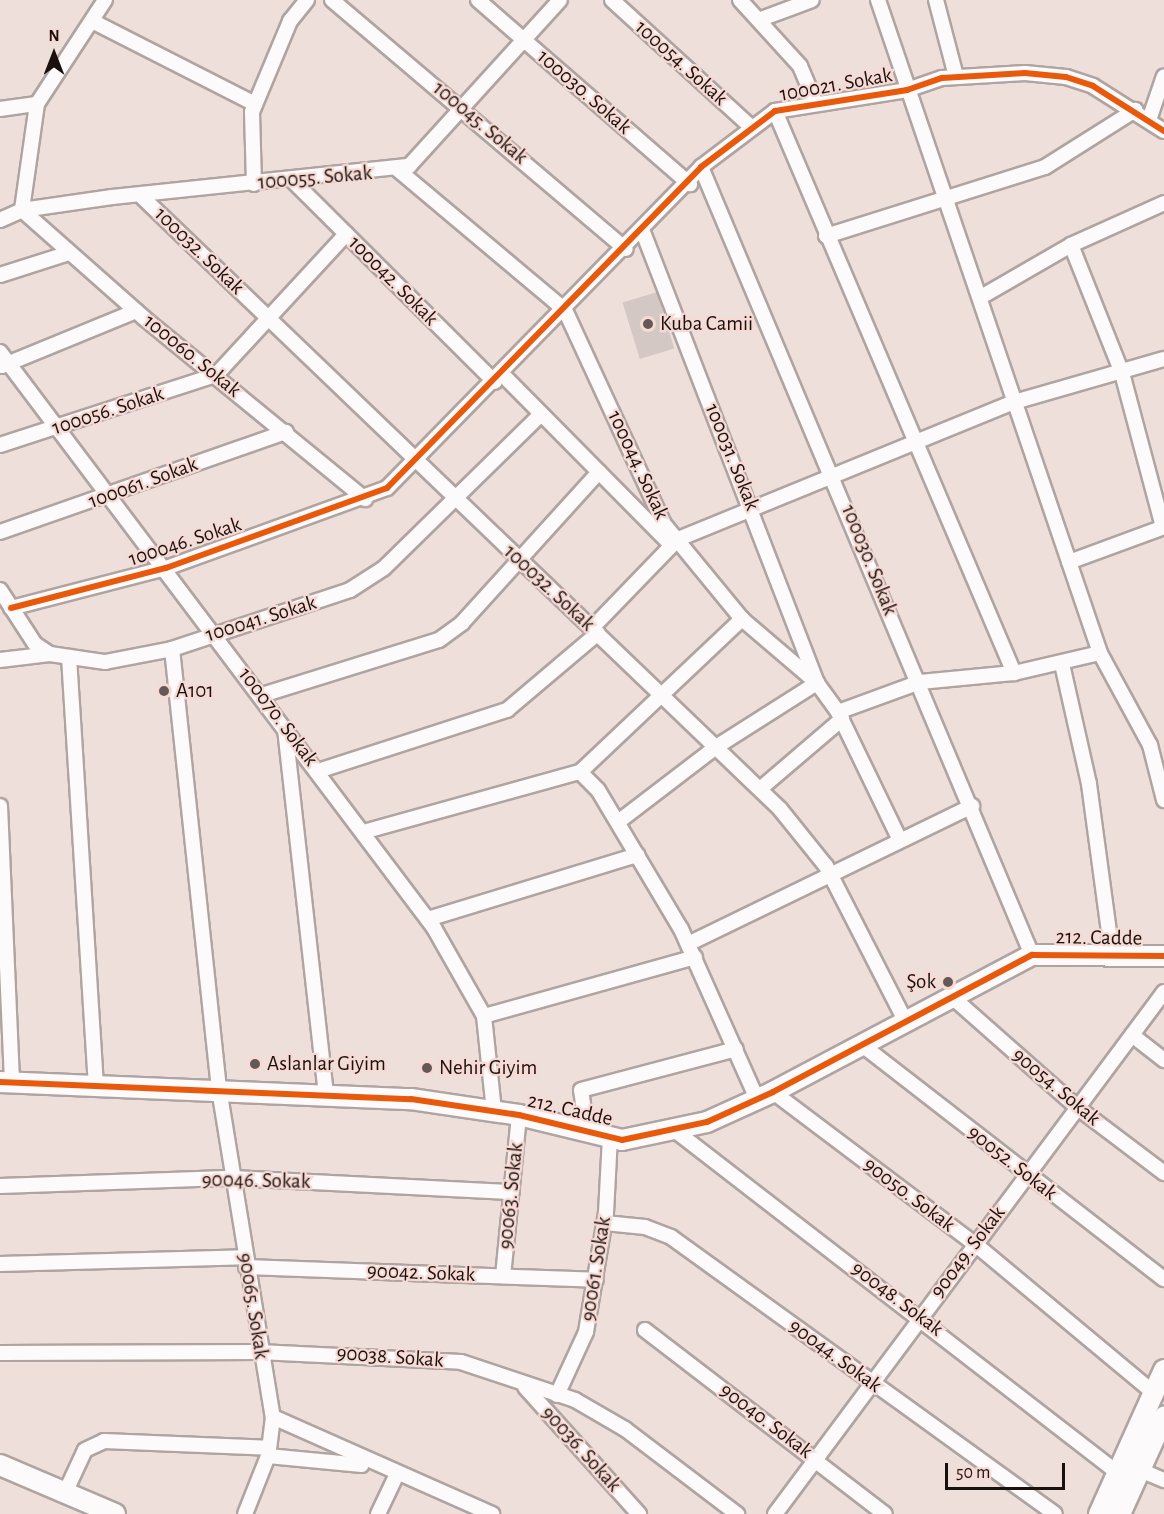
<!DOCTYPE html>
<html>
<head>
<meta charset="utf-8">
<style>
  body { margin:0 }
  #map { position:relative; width:1164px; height:1514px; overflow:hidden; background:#eedfdb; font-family:"Alegreya Sans",sans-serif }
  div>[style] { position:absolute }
  .building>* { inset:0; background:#d4c8c5; transform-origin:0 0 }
  .roads { filter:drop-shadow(2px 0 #afa4a1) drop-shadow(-2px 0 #afa4a1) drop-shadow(0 2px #afa4a1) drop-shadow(0 -2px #afa4a1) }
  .street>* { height:14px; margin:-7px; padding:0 7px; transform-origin:7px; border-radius:7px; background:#fcfafa }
  .secondary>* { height:20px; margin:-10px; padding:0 10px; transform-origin:10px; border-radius:10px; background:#fcfafa }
  .cycleway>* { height:6px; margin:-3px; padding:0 3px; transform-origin:3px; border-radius:3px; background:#e8590c }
  .dots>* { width:16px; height:16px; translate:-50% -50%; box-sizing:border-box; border:3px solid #f6dad3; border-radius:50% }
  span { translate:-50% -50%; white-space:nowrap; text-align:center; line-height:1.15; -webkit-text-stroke:4.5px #f6dad3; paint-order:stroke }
  .street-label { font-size:21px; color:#1a110f }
  .poi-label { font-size:21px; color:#1a110f }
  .left { translate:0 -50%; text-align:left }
  .right { translate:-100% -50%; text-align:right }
  .north { position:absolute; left:24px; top:24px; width:60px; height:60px; -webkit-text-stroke:4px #f6dad3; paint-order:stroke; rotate:0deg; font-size:16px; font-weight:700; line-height:24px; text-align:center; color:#1a110f }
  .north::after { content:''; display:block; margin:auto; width:21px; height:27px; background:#1a110f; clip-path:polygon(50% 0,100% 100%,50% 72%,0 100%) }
  .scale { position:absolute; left:945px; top:1463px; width:120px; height:27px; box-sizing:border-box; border:3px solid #1a110f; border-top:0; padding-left:8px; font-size:18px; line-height:21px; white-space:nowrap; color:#1a110f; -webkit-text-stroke:4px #f6dad3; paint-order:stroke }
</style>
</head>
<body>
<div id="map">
  <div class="building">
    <i style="left:657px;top:292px;width:59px;height:36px;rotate:73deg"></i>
  </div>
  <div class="roads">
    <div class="street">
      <i style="left:105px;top:0;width:124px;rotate:123.2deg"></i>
      <i style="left:37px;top:104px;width:107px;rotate:98.1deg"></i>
      <i style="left:22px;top:210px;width:163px;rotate:41.5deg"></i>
      <i style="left:144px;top:318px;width:286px;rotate:39.3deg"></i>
      <i style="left:332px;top:0;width:385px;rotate:40.3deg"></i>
      <i style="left:478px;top:0;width:281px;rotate:41deg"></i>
      <i style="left:612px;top:0;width:187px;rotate:42.4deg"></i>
      <i style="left:740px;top:0;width:89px;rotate:47.7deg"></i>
      <i style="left:800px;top:66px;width:41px;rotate:67.2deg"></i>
      <i style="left:878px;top:0;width:690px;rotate:71.22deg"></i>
      <i style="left:1100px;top:653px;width:105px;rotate:61.5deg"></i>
      <i style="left:1150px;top:745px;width:57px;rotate:75.7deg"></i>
      <i style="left:936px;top:0;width:79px;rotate:75.3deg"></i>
      <i style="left:761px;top:19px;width:54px;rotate:-20.4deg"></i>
      <i style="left:92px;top:21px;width:183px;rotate:27deg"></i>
      <i style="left:0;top:109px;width:37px;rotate:-8deg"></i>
      <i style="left:775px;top:111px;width:611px;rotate:66.96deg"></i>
      <i style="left:1149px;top:120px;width:46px;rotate:-71.2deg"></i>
      <i style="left:701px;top:167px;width:855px;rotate:67.22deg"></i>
      <i style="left:397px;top:169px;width:219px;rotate:40deg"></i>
      <i style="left:565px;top:310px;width:236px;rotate:65.2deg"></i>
      <i style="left:664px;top:524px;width:123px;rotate:50.6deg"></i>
      <i style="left:742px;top:619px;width:99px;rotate:40.5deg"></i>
      <i style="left:817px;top:683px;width:36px;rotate:54deg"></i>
      <i style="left:838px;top:712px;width:140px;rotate:64.2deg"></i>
      <i style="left:292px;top:180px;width:286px;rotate:44.9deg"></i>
      <i style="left:254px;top:184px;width:72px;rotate:-91.6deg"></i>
      <i style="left:252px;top:112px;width:99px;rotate:-67.3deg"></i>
      <i style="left:290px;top:21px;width:27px;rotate:-51deg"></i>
      <i style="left:140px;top:195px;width:887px;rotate:43.81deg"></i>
      <i style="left:780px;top:809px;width:73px;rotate:51.1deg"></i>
      <i style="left:826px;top:866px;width:175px;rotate:62.9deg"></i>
      <i style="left:0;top:220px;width:24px;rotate:-24deg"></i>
      <i style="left:22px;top:210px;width:91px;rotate:-8.2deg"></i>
      <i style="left:112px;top:197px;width:299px;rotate:-6deg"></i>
      <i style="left:409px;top:166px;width:224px;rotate:-47.7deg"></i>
      <i style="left:826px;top:236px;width:230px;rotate:-17.5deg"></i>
      <i style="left:1045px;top:167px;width:107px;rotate:-32.3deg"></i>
      <i style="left:0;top:275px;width:72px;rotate:-17.7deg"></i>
      <i style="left:981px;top:297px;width:104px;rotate:-30deg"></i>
      <i style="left:0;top:352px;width:721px;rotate:53deg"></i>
      <i style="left:434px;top:928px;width:101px;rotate:60.4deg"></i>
      <i style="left:484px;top:1016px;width:96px;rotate:84deg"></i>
      <i style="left:2px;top:366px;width:145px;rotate:-22.3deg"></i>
      <i style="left:502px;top:374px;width:240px;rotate:45.3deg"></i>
      <i style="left:0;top:445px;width:227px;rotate:-18deg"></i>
      <i style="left:216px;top:375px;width:192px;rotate:-47.3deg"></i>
      <i style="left:1163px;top:527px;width:159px;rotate:-104.9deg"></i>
      <i style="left:1122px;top:373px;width:138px;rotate:-111.7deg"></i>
      <i style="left:1071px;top:245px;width:102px;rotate:-24.3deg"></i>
      <i style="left:0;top:532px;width:303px;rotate:-19.3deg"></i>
      <i style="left:1069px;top:562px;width:101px;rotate:-20.2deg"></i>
      <i style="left:0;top:590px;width:64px;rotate:57.1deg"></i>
      <i style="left:35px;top:644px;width:18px;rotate:34deg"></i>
      <i style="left:11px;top:608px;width:160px;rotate:-14.5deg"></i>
      <i style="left:166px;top:568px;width:235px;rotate:-19.9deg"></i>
      <i style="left:387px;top:488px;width:449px;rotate:-45.6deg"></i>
      <i style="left:701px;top:167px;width:93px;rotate:-37.1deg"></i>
      <i style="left:775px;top:111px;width:134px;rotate:-9deg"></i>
      <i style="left:907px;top:90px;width:37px;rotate:-19deg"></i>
      <i style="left:942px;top:78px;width:83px;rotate:-3.4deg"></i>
      <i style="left:1025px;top:73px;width:41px;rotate:5.6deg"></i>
      <i style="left:1066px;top:77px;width:28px;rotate:18deg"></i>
      <i style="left:1093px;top:86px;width:84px;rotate:32.4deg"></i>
      <i style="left:592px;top:628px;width:124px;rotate:-46deg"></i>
      <i style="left:678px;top:539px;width:363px;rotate:-22.2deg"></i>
      <i style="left:1014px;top:402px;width:156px;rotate:-16deg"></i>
      <i style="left:172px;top:649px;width:449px;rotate:83.9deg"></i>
      <i style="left:220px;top:1095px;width:326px;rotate:80.7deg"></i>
      <i style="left:273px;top:1417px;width:39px;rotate:97deg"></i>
      <i style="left:268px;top:1456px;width:62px;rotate:111.6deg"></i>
      <i style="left:69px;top:657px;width:432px;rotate:86.4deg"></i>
      <i style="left:0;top:660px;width:50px;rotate:-6.8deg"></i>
      <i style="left:50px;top:654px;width:56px;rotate:8.3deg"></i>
      <i style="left:105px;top:662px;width:68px;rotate:-11deg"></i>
      <i style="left:172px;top:649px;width:188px;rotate:-18.3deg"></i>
      <i style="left:350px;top:590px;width:40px;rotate:-32.9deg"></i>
      <i style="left:384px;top:568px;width:220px;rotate:-44.4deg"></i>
      <i style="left:1062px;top:664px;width:123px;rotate:77.3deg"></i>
      <i style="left:1089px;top:784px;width:172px;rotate:82.3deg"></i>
      <i style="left:262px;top:695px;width:185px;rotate:-17.3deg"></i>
      <i style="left:439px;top:640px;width:29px;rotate:-36deg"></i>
      <i style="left:462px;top:623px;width:204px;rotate:-47.8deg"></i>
      <i style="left:838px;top:712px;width:87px;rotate:-20.1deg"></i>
      <i style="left:920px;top:682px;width:94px;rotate:-5.5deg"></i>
      <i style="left:1014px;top:673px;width:88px;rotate:-13.1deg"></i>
      <i style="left:285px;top:729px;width:370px;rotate:83.6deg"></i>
      <i style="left:318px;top:771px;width:199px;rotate:-17.9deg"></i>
      <i style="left:507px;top:710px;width:119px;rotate:-40.2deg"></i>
      <i style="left:580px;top:772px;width:25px;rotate:45deg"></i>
      <i style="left:598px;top:790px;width:162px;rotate:59.2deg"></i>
      <i style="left:681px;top:929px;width:186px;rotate:65.9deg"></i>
      <i style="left:760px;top:789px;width:108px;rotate:-40.5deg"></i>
      <i style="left:0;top:806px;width:277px;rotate:87.5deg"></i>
      <i style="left:618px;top:822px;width:123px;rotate:-37.4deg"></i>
      <i style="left:716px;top:747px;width:120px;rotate:-32.4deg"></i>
      <i style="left:817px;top:683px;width:483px;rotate:-111.1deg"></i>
      <i style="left:363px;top:832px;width:225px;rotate:-15.5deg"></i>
      <i style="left:580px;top:772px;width:223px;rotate:-43.4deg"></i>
      <i style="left:428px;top:919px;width:219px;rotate:-17deg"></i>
      <i style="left:688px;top:944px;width:316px;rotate:-25.9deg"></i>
      <i style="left:952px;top:997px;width:168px;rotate:41.4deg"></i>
      <i style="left:1078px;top:1108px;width:108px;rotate:37.1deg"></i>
      <i style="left:484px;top:1016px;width:219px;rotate:-15.6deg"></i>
      <i style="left:1132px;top:1035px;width:41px;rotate:38deg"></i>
      <i style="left:862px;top:1045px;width:382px;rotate:37.8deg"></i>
      <i style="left:773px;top:1092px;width:253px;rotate:37deg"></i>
      <i style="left:975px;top:1244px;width:233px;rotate:39.8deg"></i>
      <i style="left:673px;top:1129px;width:562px;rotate:37.71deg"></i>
      <i style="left:587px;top:1131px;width:41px;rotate:-98.3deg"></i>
      <i style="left:581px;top:1090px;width:160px;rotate:-14.8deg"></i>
      <i style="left:0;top:1186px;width:233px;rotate:-2deg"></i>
      <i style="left:233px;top:1178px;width:279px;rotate:2.9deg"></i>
      <i style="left:605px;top:1223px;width:40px;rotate:5.7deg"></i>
      <i style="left:645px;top:1227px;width:28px;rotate:21deg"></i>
      <i style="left:671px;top:1237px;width:473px;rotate:35.8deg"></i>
      <i style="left:0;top:1264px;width:245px;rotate:-1.6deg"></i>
      <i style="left:246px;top:1267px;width:350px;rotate:2.1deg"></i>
      <i style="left:503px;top:1276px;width:162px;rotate:-84.3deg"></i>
      <i style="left:645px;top:1330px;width:302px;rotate:37.5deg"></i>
      <i style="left:0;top:1353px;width:259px;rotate:-0.2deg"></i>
      <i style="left:259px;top:1352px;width:202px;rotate:2.8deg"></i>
      <i style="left:461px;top:1362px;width:120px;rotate:18.4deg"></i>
      <i style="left:575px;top:1400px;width:58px;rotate:30.1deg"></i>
      <i style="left:625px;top:1429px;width:141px;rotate:37.2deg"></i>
      <i style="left:525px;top:1387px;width:171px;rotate:48.1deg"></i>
      <i style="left:557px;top:1395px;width:69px;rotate:-65.3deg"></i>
      <i style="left:586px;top:1332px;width:121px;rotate:-80.5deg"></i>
      <i style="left:606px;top:1213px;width:76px;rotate:-87deg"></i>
      <i style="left:273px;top:1417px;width:240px;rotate:23.9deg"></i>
      <i style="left:268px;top:1456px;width:94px;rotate:5.5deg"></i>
      <i style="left:1140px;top:1470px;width:26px;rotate:23deg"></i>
      <i style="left:65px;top:1493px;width:47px;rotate:-65.1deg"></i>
      <i style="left:85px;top:1450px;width:21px;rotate:-25deg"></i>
      <i style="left:104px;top:1441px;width:164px;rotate:2.4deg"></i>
      <i style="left:378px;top:1514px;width:44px;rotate:-64.6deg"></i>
      <i style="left:775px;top:1514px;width:651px;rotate:-53.31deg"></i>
    </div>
    <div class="secondary">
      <i style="left:0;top:1082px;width:411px;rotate:2.4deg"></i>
      <i style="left:411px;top:1099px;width:109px;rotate:8.4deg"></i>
      <i style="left:519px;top:1115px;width:106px;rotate:13.6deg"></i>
      <i style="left:622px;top:1140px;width:87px;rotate:-12deg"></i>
      <i style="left:707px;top:1122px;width:72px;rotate:-24.4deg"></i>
      <i style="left:773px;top:1092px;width:293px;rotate:-27.9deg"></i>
      <i style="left:1032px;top:955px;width:132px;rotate:0.4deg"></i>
      <i style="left:0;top:1465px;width:125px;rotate:23.1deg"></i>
      <i style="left:1099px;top:1514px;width:158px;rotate:-65.7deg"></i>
      <i style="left:1120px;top:1514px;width:107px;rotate:-65.6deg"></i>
    </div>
  </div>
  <div class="cycleway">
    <i style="left:11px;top:608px;width:160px;rotate:-14.5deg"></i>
    <i style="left:166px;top:568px;width:235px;rotate:-19.9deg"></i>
    <i style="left:387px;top:488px;width:449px;rotate:-45.6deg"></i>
    <i style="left:701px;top:167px;width:93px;rotate:-37.1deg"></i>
    <i style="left:775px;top:111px;width:134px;rotate:-9deg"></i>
    <i style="left:907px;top:90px;width:37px;rotate:-19deg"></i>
    <i style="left:942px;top:78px;width:83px;rotate:-3.4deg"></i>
    <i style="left:1025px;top:73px;width:41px;rotate:5.6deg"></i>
    <i style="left:1066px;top:77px;width:28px;rotate:18deg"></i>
    <i style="left:1093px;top:86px;width:84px;rotate:32.4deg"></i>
    <i style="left:0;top:1082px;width:411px;rotate:2.4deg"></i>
    <i style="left:411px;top:1099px;width:109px;rotate:8.4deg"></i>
    <i style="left:519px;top:1115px;width:106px;rotate:13.6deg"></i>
    <i style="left:622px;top:1140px;width:87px;rotate:-12deg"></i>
    <i style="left:707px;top:1122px;width:72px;rotate:-24.4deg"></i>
    <i style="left:773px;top:1092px;width:293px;rotate:-27.9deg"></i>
    <i style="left:1032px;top:955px;width:132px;rotate:0.4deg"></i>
  </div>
  <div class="dots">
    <i style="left:648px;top:324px;background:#645956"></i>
    <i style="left:164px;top:691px;background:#645956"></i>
    <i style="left:948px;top:982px;background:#645956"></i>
    <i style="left:255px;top:1064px;background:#645956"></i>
    <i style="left:427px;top:1068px;background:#645956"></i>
  </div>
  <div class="street-label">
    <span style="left:681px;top:63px;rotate:42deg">100054. Sokak</span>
    <span style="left:836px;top:85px;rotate:-10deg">100021. Sokak</span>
    <span style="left:584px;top:92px;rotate:41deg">100030. Sokak</span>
    <span style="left:480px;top:123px;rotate:40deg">100045. Sokak</span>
    <span style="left:315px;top:178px;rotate:-5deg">100055. Sokak</span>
    <span style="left:199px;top:251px;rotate:44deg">100032. Sokak</span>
    <span style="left:393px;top:281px;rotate:45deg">100042. Sokak</span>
    <span style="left:192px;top:356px;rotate:39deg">100060. Sokak</span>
    <span style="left:108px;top:411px;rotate:-18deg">100056. Sokak</span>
    <span style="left:732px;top:457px;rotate:68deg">100031. Sokak</span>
    <span style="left:638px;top:465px;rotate:65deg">100044. Sokak</span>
    <span style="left:143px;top:483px;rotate:-20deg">100061. Sokak</span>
    <span style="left:185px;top:542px;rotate:-18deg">100046. Sokak</span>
    <span style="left:869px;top:560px;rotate:68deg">100030. Sokak</span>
    <span style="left:549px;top:588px;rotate:43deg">100032. Sokak</span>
    <span style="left:261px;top:619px;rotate:-17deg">100041. Sokak</span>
    <span style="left:278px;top:717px;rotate:53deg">100070. Sokak</span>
    <span style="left:1099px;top:938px;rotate:1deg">212. Cadde</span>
    <span style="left:1056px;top:1087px;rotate:40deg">90054. Sokak</span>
    <span style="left:570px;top:1110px;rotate:13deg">212. Cadde</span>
    <span style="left:1012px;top:1163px;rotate:38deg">90052. Sokak</span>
    <span style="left:256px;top:1181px;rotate:1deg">90046. Sokak</span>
    <span style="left:909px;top:1195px;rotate:37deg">90050. Sokak</span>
    <span style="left:511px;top:1196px;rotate:-84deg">90063. Sokak</span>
    <span style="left:968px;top:1252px;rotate:-53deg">90049. Sokak</span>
    <span style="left:596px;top:1269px;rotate:-81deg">90061. Sokak</span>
    <span style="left:421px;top:1273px;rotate:2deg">90042. Sokak</span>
    <span style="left:897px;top:1299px;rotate:37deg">90048. Sokak</span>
    <span style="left:253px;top:1306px;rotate:81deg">90065. Sokak</span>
    <span style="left:835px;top:1356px;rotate:36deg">90044. Sokak</span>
    <span style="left:390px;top:1357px;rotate:4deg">90038. Sokak</span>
    <span style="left:766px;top:1421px;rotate:37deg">90040. Sokak</span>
    <span style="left:581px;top:1449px;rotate:48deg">90036. Sokak</span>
  </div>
  <div class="poi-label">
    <span class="left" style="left:660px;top:324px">Kuba Camii</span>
    <span class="left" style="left:176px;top:691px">A101</span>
    <span class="right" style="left:936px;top:982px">Şok</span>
    <span class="left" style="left:267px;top:1064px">Aslanlar Giyim</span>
    <span class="left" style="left:439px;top:1068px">Nehir Giyim</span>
  </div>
  <div class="north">N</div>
  <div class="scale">50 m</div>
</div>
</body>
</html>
